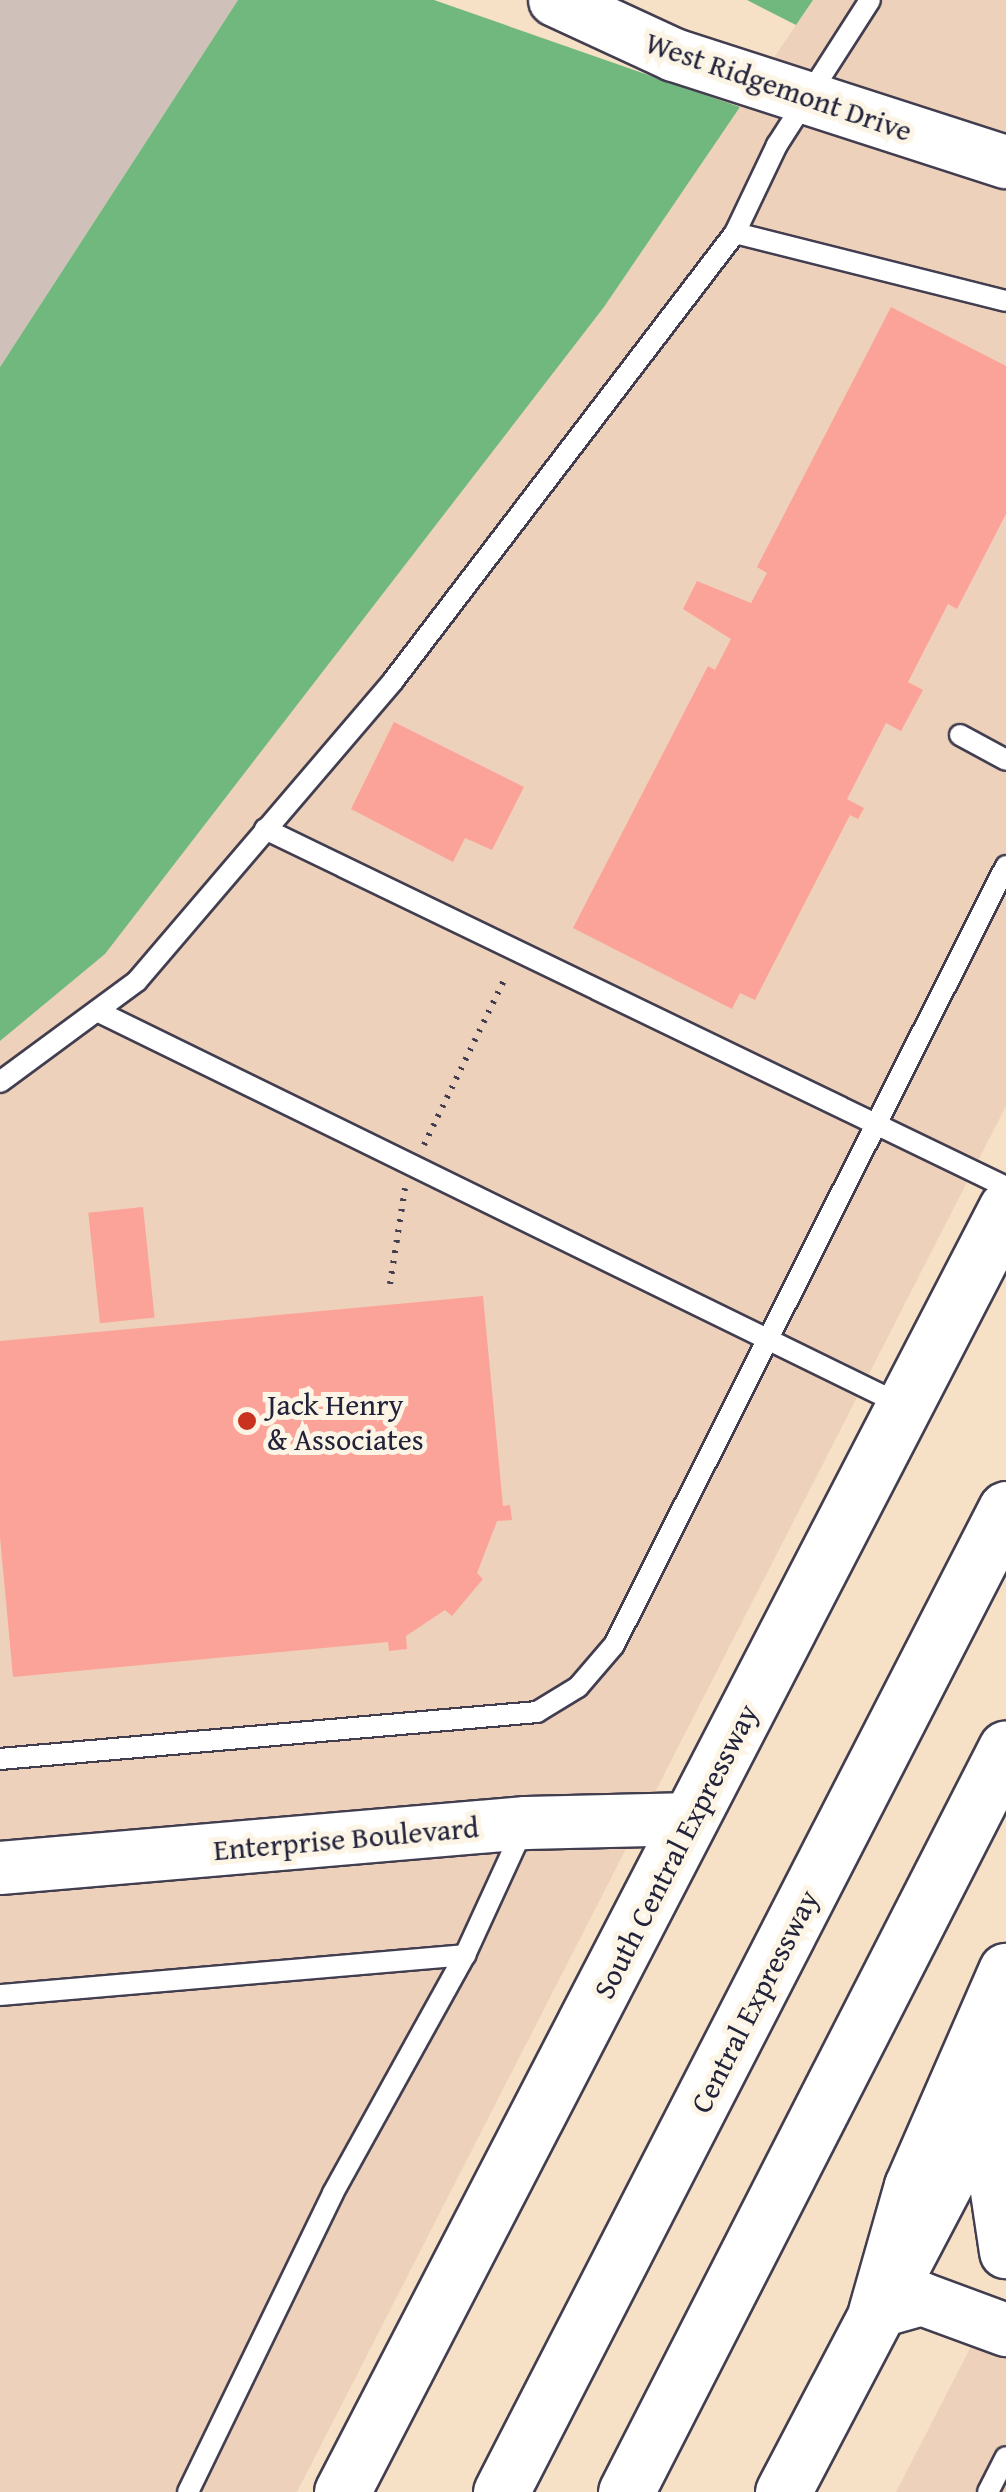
<!DOCTYPE html>
<html>
<head>
<meta charset="utf-8">
<style>
  body { margin:0 }
  #map { position:relative; width:1006px; height:2492px; overflow:hidden; background:#f6e0c6; font-family:"Gentium Book Plus",serif }
  div>[style] { position:absolute }
  .built>* { inset:0; background:#eed1ba }
  .industrial>* { inset:0; background:#cfc1ba }
  .forest>* { inset:0; background:#71b87e }
  .building>* { inset:0; background:#fba399; transform-origin:0 0 }
  .path>* { height:6px; margin-top:-3px; transform-origin:0; background:repeating-linear-gradient(90deg,#423e50 0 2.5px,transparent 0 10.5px) }
  .roads { filter:drop-shadow(2px 0 #423e50) drop-shadow(-2px 0 #423e50) drop-shadow(0 2px #423e50) drop-shadow(0 -2px #423e50) }
  .service>* { height:20px; margin:-10px; padding:0 10px; transform-origin:10px; border-radius:10px; background:#fff }
  .tertiary>* { height:52px; margin:-26px; padding:0 26px; transform-origin:26px; border-radius:26px; background:#fff }
  .secondary>* { height:55px; margin:-27.5px; padding:0 27.5px; transform-origin:27.5px; border-radius:27.5px; background:#fff }
  .motorway>* { height:55px; margin:-27.5px; padding:0 27.5px; transform-origin:27.5px; border-radius:27.5px; background:#fff }
  .dots>* { width:28px; height:28px; translate:-50% -50%; box-sizing:border-box; border:5px solid #fcf5e5; border-radius:50% }
  span { translate:-50% -50%; white-space:nowrap; text-align:center; line-height:1.15; -webkit-text-stroke:10px #fcf5e5; paint-order:stroke }
  .street-label { font-size:30px; color:#22223b }
  .poi-label { font-size:30px; color:#22223b }
  .left { translate:0 -50%; text-align:left }
</style>
</head>
<body>
<div id="map">
  <div class="built">
    <i style="clip-path:polygon(813px 0,1006px 0,1006px 1106px,297px 2492px,0 2492px,0 1041px,105px 954px,604px 307px)"></i>
    <i style="clip-path:polygon(981px 2327px,1006px 2340px,1006px 2492px,896px 2492px)"></i>
  </div>
  <div class="industrial">
    <i style="clip-path:polygon(0 0,238px 0,0 367px)"></i>
  </div>
  <div class="forest">
    <i style="clip-path:polygon(238px 0,434px 0,740px 107px,604px 307px,105px 954px,0 1041px,0 367px)"></i>
    <i style="clip-path:polygon(747px 0,813px 0,796px 25px)"></i>
  </div>
  <div class="building">
    <i style="clip-path:polygon(891px 307px,1006px 366px,1006px 514px,957px 609px,948px 604px,908px 682px,923px 690px,901px 731px,886px 723px,847px 799px,864px 808px,858px 819px,850px 815px,755px 1000px,740px 993px,732px 1009px,573px 928px,708px 666px,715px 670px,731px 639px,683px 609px,697px 581px,751px 603px,767px 573px,757px 567px)"></i>
    <i style="clip-path:polygon(394px 722px,524px 787px,492px 850px,465px 838px,453px 862px,351px 809px)"></i>
    <i style="left:143px;top:1207px;width:111px;height:55px;rotate:84deg"></i>
    <i style="clip-path:polygon(483px 1296px,503px 1506px,510px 1505px,512px 1520px,497px 1521px,477px 1573px,483px 1579px,452px 1616px,445px 1610px,406px 1636px,407px 1649px,389px 1651px,388px 1642px,13px 1677px,0 1537px,0 1341px)"></i>
  </div>
  <div class="path">
    <i style="left:424px;top:1145px;width:188px;rotate:-64.1deg"></i>
    <i style="left:390px;top:1284px;width:97px;rotate:-81.1deg"></i>
  </div>
  <div class="roads">
    <div class="service">
      <i style="left:735px;top:233px;width:279px;rotate:14.1deg"></i>
      <i style="left:960px;top:735px;width:52px;rotate:28.5deg"></i>
      <i style="left:265px;top:829px;width:823px;rotate:25.79deg"></i>
      <i style="left:97px;top:1011px;width:898px;rotate:26.08deg"></i>
      <i style="left:0;top:1082px;width:170px;rotate:-36.4deg"></i>
      <i style="left:137px;top:981px;width:394px;rotate:-49.5deg"></i>
      <i style="left:393px;top:681px;width:564px;rotate:-52.64deg"></i>
      <i style="left:735px;top:233px;width:98px;rotate:-64.5deg"></i>
      <i style="left:777px;top:145px;width:172px;rotate:-57.3deg"></i>
      <i style="left:0;top:1759px;width:539px;rotate:-5deg"></i>
      <i style="left:537px;top:1712px;width:48px;rotate:-31.4deg"></i>
      <i style="left:578px;top:1687px;width:55px;rotate:-49.4deg"></i>
      <i style="left:614px;top:1645px;width:872px;rotate:-63.29deg"></i>
      <i style="left:0;top:1995px;width:467px;rotate:-4.9deg"></i>
      <i style="left:188px;top:2492px;width:332px;rotate:-64.1deg"></i>
      <i style="left:333px;top:2193px;width:272px;rotate:-61deg"></i>
      <i style="left:465px;top:1955px;width:139px;rotate:-65.3deg"></i>
      <i style="left:988px;top:2492px;width:39px;rotate:-63deg"></i>
    </div>
    <div class="tertiary">
      <i style="left:555px;top:0;width:131px;rotate:24.8deg"></i>
      <i style="left:674px;top:55px;width:349px;rotate:17.9deg"></i>
      <i style="left:0;top:1868px;width:528px;rotate:-4.89deg"></i>
      <i style="left:526px;top:1823px;width:166px;rotate:-1.4deg"></i>
      <i style="left:1005px;top:2071px;width:114px;rotate:94.5deg"></i>
      <i style="left:996px;top:2185px;width:68px;rotate:81.5deg"></i>
      <i style="left:876px;top:2312px;width:48px;rotate:-15.8deg"></i>
      <i style="left:922px;top:2299px;width:90px;rotate:20.3deg"></i>
    </div>
    <div class="secondary">
      <i style="left:342px;top:2492px;width:1445px;rotate:-62.64deg"></i>
      <i style="left:783px;top:2492px;width:479px;rotate:-62.3deg"></i>
    </div>
    <div class="motorway">
      <i style="left:876px;top:2312px;width:131px;rotate:-74.1deg"></i>
      <i style="left:912px;top:2186px;width:235px;rotate:-66.4deg"></i>
      <i style="left:501px;top:2492px;width:1105px;rotate:-62.81deg"></i>
      <i style="left:626px;top:2492px;width:835px;rotate:-62.94deg"></i>
    </div>
  </div>
  <div class="dots">
    <i style="left:247px;top:1421px;background:#c8321e"></i>
  </div>
  <div class="street-label">
    <span style="left:779px;top:86px;rotate:19deg">West Ridgemont Drive</span>
    <span style="left:346px;top:1838px;rotate:-5deg">Enterprise Boulevard</span>
    <span style="left:675px;top:1851px;rotate:-63deg">South Central Expressway</span>
    <span style="left:754px;top:2001px;rotate:-63deg">Central Expressway</span>
  </div>
  <div class="poi-label">
    <span class="left" style="left:267px;top:1421px">Jack Henry<br>&amp; Associates</span>
  </div>
</div>
</body>
</html>
